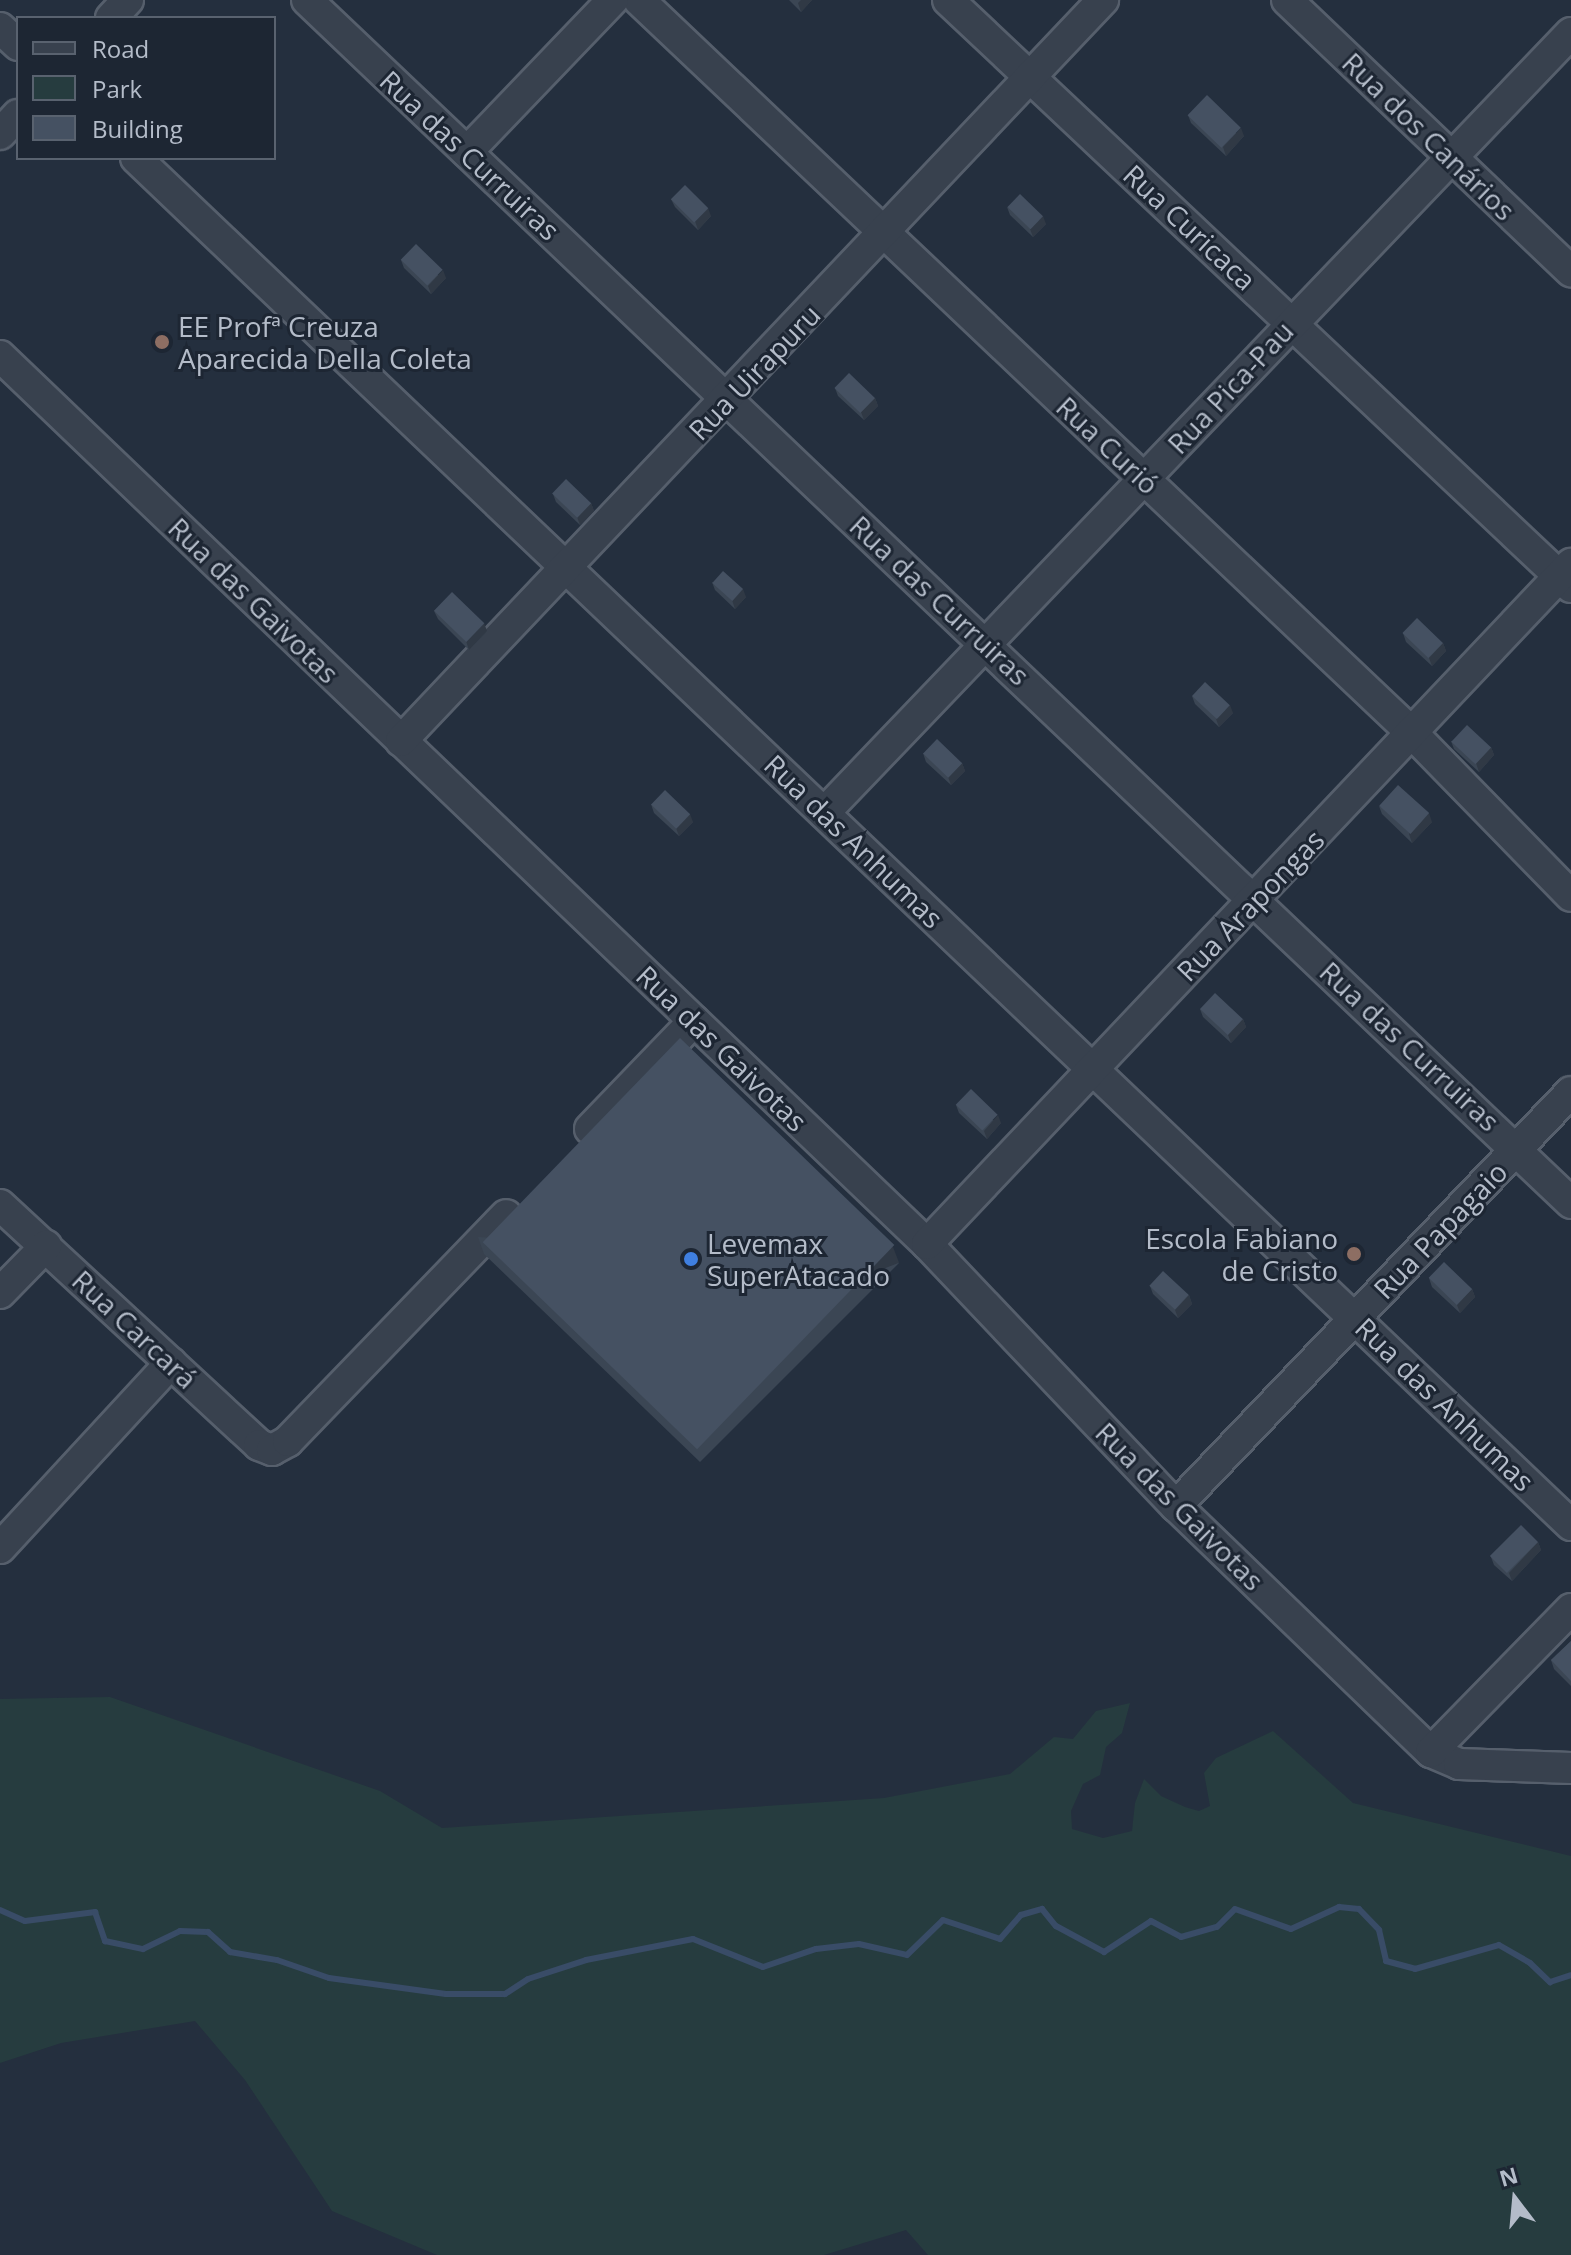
<!DOCTYPE html>
<html>
<head>
<meta charset="utf-8">
<style>
  body { margin:0 }
  #map { position:relative; width:1571px; height:2255px; overflow:hidden; background:#242f3e; font-family:"Open Sans",sans-serif }
  div>[style] { position:absolute }
  .green>* { inset:0; background:#263c3f }
  .stream>* { height:6px; margin:-3px; padding:0 3px; transform-origin:3px; border-radius:3px; background:#394c67 }
  .roads { filter:drop-shadow(2px 0 #565f6c) drop-shadow(-2px 0 #565f6c) drop-shadow(0 2px #565f6c) drop-shadow(0 -2px #565f6c) }
  .minor>* { height:30px; margin:-15px; padding:0 15px; transform-origin:15px; border-radius:15px; background:#38414e }
  .wall>* { inset:0; background:#3b4654 }
  .shaded-wall>* { inset:0; background:#303945; transform-origin:0 0 }
  .building>* { inset:0; background:#455162; transform-origin:0 0 }
  .dots>* { width:22px; height:22px; translate:-50% -50%; box-sizing:border-box; border:4px solid #1d2633; border-radius:50% }
  span { translate:-50% -50%; white-space:nowrap; text-align:center; line-height:1.15; -webkit-text-stroke:6px #1d2633; paint-order:stroke }
  .street-label { font-size:28px; color:#b4bcc9 }
  .poi-label { font-size:28px; color:#b4bcc9 }
  .left { translate:0 -50%; text-align:left }
  .right { translate:-100% -50%; text-align:right }
  .legend { position:absolute; left:16px; top:16px; width:260px; height:144px; box-sizing:border-box; background:#1d2633; border:2px solid #59626f; margin:0; padding:10px 14px; list-style:none; font-size:24px; color:#b4bcc9 }
  .legend li { display:flex; align-items:center; gap:16px; height:40px }
  .legend b { width:40px; border:2px solid #59626f }
  .north { position:absolute; left:1475px; top:2159px; width:80px; height:80px; -webkit-text-stroke:6px #1d2633; paint-order:stroke; rotate:344deg; font-size:22px; font-weight:700; line-height:32px; text-align:center; color:#b4bcc9 }
  .north::after { content:''; display:block; margin:auto; width:28px; height:36px; background:#b4bcc9; clip-path:polygon(50% 0,100% 100%,50% 72%,0 100%) }
</style>
</head>
<body>
<div id="map">
  <div class="green">
    <i style="clip-path:polygon(110px 1697px,380px 1791px,442px 1828px,884px 1798px,1010px 1774px,1054px 1737px,1073px 1739px,1096px 1711px,1130px 1703px,1122px 1733px,1106px 1747px,1100px 1775px,1083px 1784px,1071px 1811px,1072px 1829px,1103px 1838px,1132px 1831px,1135px 1803px,1144px 1779px,1161px 1796px,1185px 1807px,1199px 1811px,1210px 1806px,1204px 1773px,1216px 1758px,1273px 1731px,1353px 1803px,1571px 1856px,1571px 2255px,928px 2255px,906px 2230px,824px 2255px,437px 2255px,332px 2211px,245px 2080px,195px 2021px,61px 2043px,0 2063px,0 1699px)"></i>
  </div>
  <div class="stream">
    <i style="left:0;top:1910px;width:27px;rotate:24deg"></i>
    <i style="left:25px;top:1921px;width:71px;rotate:-7.3deg"></i>
    <i style="left:95px;top:1912px;width:31px;rotate:71deg"></i>
    <i style="left:105px;top:1941px;width:39px;rotate:12deg"></i>
    <i style="left:143px;top:1949px;width:41px;rotate:-25.9deg"></i>
    <i style="left:180px;top:1931px;width:28px;rotate:2deg"></i>
    <i style="left:208px;top:1932px;width:30px;rotate:42deg"></i>
    <i style="left:230px;top:1952px;width:48px;rotate:9.7deg"></i>
    <i style="left:277px;top:1960px;width:55px;rotate:19.1deg"></i>
    <i style="left:329px;top:1978px;width:118px;rotate:7.8deg"></i>
    <i style="left:446px;top:1994px;width:59px"></i>
    <i style="left:505px;top:1994px;width:27px;rotate:-33deg"></i>
    <i style="left:528px;top:1979px;width:61px;rotate:-18.1deg"></i>
    <i style="left:586px;top:1960px;width:109px;rotate:-11.1deg"></i>
    <i style="left:693px;top:1939px;width:75px;rotate:21.8deg"></i>
    <i style="left:763px;top:1967px;width:56px;rotate:-18.8deg"></i>
    <i style="left:816px;top:1949px;width:43px;rotate:-6.6deg"></i>
    <i style="left:859px;top:1944px;width:49px;rotate:12.9deg"></i>
    <i style="left:907px;top:1955px;width:50px;rotate:-44.2deg"></i>
    <i style="left:943px;top:1920px;width:60px;rotate:18.4deg"></i>
    <i style="left:1000px;top:1939px;width:32px;rotate:-49deg"></i>
    <i style="left:1021px;top:1915px;width:22px;rotate:-16deg"></i>
    <i style="left:1042px;top:1909px;width:22px;rotate:51deg"></i>
    <i style="left:1056px;top:1926px;width:55px;rotate:28.4deg"></i>
    <i style="left:1104px;top:1952px;width:56px;rotate:-33.4deg"></i>
    <i style="left:1151px;top:1921px;width:34px;rotate:28deg"></i>
    <i style="left:1181px;top:1937px;width:37px;rotate:-16deg"></i>
    <i style="left:1217px;top:1927px;width:25px;rotate:-45deg"></i>
    <i style="left:1235px;top:1909px;width:59px;rotate:19.7deg"></i>
    <i style="left:1291px;top:1929px;width:53px;rotate:-24.6deg"></i>
    <i style="left:1339px;top:1907px;width:20px;rotate:6deg"></i>
    <i style="left:1359px;top:1909px;width:29px;rotate:46deg"></i>
    <i style="left:1379px;top:1930px;width:32px;rotate:77deg"></i>
    <i style="left:1386px;top:1961px;width:30px;rotate:15deg"></i>
    <i style="left:1415px;top:1969px;width:87px;rotate:-15.9deg"></i>
    <i style="left:1499px;top:1945px;width:36px;rotate:30deg"></i>
    <i style="left:1530px;top:1963px;width:28px;rotate:44deg"></i>
    <i style="left:1550px;top:1982px;width:22px;rotate:-18deg"></i>
  </div>
  <div class="roads">
    <div class="minor">
      <i style="left:307px;top:0;width:1745px;rotate:43.58deg"></i>
      <i style="left:639px;top:0;width:1067px;rotate:43.48deg"></i>
      <i style="left:1413px;top:734px;width:226px;rotate:45.7deg"></i>
      <i style="left:948px;top:0;width:856px;rotate:43.3deg"></i>
      <i style="left:1287px;top:0;width:393px;rotate:43.7deg"></i>
      <i style="left:111px;top:18px;width:25px;rotate:-47deg"></i>
      <i style="left:0;top:28px;width:25px;rotate:43deg"></i>
      <i style="left:0;top:134px;width:26px;rotate:-47deg"></i>
      <i style="left:467px;top:152px;width:211px;rotate:-46.2deg"></i>
      <i style="left:136px;top:158px;width:1982px;rotate:43.61deg"></i>
      <i style="left:0;top:356px;width:1284px;rotate:43.77deg"></i>
      <i style="left:927px;top:1244px;width:361px;rotate:46.5deg"></i>
      <i style="left:1176px;top:1506px;width:354px;rotate:44deg"></i>
      <i style="left:1431px;top:1752px;width:30px;rotate:23deg"></i>
      <i style="left:1459px;top:1764px;width:112px;rotate:2deg"></i>
      <i style="left:401px;top:741px;width:1021px;rotate:-46.55deg"></i>
      <i style="left:824px;top:813px;width:1080px;rotate:-46.24deg"></i>
      <i style="left:590px;top:1129px;width:150px;rotate:-46.1deg"></i>
      <i style="left:0;top:1205px;width:353px;rotate:42.8deg"></i>
      <i style="left:259px;top:1445px;width:14px;rotate:21deg"></i>
      <i style="left:272px;top:1450px;width:18px;rotate:-29deg"></i>
      <i style="left:288px;top:1441px;width:314px;rotate:-46deg"></i>
      <i style="left:927px;top:1244px;width:937px;rotate:-46.56deg"></i>
      <i style="left:0;top:1293px;width:66px;rotate:-45.6deg"></i>
      <i style="left:1176px;top:1506px;width:572px;rotate:-46.35deg"></i>
      <i style="left:0;top:1548px;width:252px;rotate:-47.3deg"></i>
      <i style="left:1431px;top:1752px;width:200px;rotate:-45.6deg"></i>
    </div>
  </div>
  <div class="wall">
    <i style="clip-path:polygon(789px 0,812px 0,801px 12px)"></i>
    <i style="clip-path:polygon(1188px 115px,1244px 136px,1226px 156px,1191px 123px)"></i>
    <i style="clip-path:polygon(671px 199px,711px 216px,698px 230px,675px 207px)"></i>
    <i style="clip-path:polygon(1007px 207px,1046px 224px,1033px 237px,1010px 215px)"></i>
    <i style="clip-path:polygon(401px 260px,446px 278px,431px 294px,404px 268px)"></i>
    <i style="clip-path:polygon(835px 388px,875px 398px,878px 406px,864px 420px,838px 396px)"></i>
    <i style="clip-path:polygon(553px 494px,591px 503px,594px 511px,580px 525px,556px 502px)"></i>
    <i style="clip-path:polygon(712px 582px,746px 597px,735px 609px,715px 590px)"></i>
    <i style="clip-path:polygon(434px 611px,487px 631px,469px 650px,438px 619px)"></i>
    <i style="clip-path:polygon(1403px 633px,1443px 643px,1446px 651px,1432px 666px,1406px 642px)"></i>
    <i style="clip-path:polygon(1192px 696px,1233px 713px,1219px 727px,1195px 704px)"></i>
    <i style="clip-path:polygon(1451px 741px,1491px 747px,1494px 755px,1479px 772px,1454px 749px)"></i>
    <i style="clip-path:polygon(923px 753px,962px 763px,965px 771px,951px 785px,926px 762px)"></i>
    <i style="clip-path:polygon(651px 804px,693px 822px,679px 836px,654px 813px)"></i>
    <i style="clip-path:polygon(1379px 806px,1432px 822px,1412px 843px,1382px 814px)"></i>
    <i style="clip-path:polygon(1200px 1009px,1243px 1019px,1246px 1027px,1231px 1043px,1203px 1017px)"></i>
    <i style="clip-path:polygon(956px 1105px,1001px 1123px,987px 1139px,959px 1113px)"></i>
    <i style="clip-path:polygon(478px 1237px,899px 1263px,700px 1462px,484px 1254px)"></i>
    <i style="clip-path:polygon(1429px 1278px,1472px 1289px,1475px 1297px,1460px 1313px,1432px 1287px)"></i>
    <i style="clip-path:polygon(1150px 1286px,1189px 1295px,1192px 1304px,1178px 1318px,1153px 1294px)"></i>
    <i style="clip-path:polygon(1538px 1542px,1541px 1550px,1512px 1581px,1494px 1565px,1491px 1557px)"></i>
    <i style="clip-path:polygon(1571px 1641px,1571px 1686px,1554px 1669px,1551px 1660px)"></i>
  </div>
  <div class="shaded-wall">
    <i style="clip-path:polygon(801px 0,812px 0,801px 12px,798px 3px)"></i>
    <i style="clip-path:polygon(1241px 128px,1244px 136px,1226px 156px,1223px 147px)"></i>
    <i style="clip-path:polygon(708px 208px,711px 216px,698px 230px,695px 221px)"></i>
    <i style="clip-path:polygon(1043px 216px,1046px 224px,1033px 237px,1030px 229px)"></i>
    <i style="clip-path:polygon(443px 270px,446px 278px,431px 294px,428px 286px)"></i>
    <i style="clip-path:polygon(875px 398px,878px 406px,864px 420px,861px 412px)"></i>
    <i style="clip-path:polygon(591px 503px,594px 511px,580px 525px,577px 517px)"></i>
    <i style="clip-path:polygon(743px 589px,746px 597px,735px 609px,732px 600px)"></i>
    <i style="clip-path:polygon(484px 623px,487px 631px,469px 650px,466px 641px)"></i>
    <i style="clip-path:polygon(1443px 643px,1446px 651px,1432px 666px,1429px 658px)"></i>
    <i style="clip-path:polygon(1230px 705px,1233px 713px,1219px 727px,1216px 719px)"></i>
    <i style="clip-path:polygon(1491px 747px,1494px 755px,1479px 772px,1476px 763px)"></i>
    <i style="clip-path:polygon(962px 763px,965px 771px,951px 785px,948px 777px)"></i>
    <i style="clip-path:polygon(1429px 813px,1432px 822px,1412px 843px,1409px 834px)"></i>
    <i style="clip-path:polygon(690px 814px,693px 822px,679px 836px,676px 828px)"></i>
    <i style="clip-path:polygon(1243px 1019px,1246px 1027px,1231px 1043px,1228px 1035px)"></i>
    <i style="clip-path:polygon(998px 1115px,1001px 1123px,987px 1139px,984px 1131px)"></i>
    <i style="left:893px;top:1247px;width:17px;height:281px;rotate:69deg"></i>
    <i style="clip-path:polygon(1472px 1289px,1475px 1297px,1460px 1313px,1457px 1305px)"></i>
    <i style="clip-path:polygon(1189px 1295px,1192px 1304px,1178px 1318px,1175px 1310px)"></i>
    <i style="clip-path:polygon(1538px 1542px,1541px 1550px,1512px 1581px,1509px 1573px)"></i>
  </div>
  <div class="building">
    <i style="left:1207px;top:95px;width:47px;height:28px;rotate:44deg"></i>
    <i style="left:685px;top:185px;width:33px;height:20px;rotate:45deg"></i>
    <i style="left:1020px;top:194px;width:32px;height:18px;rotate:44deg"></i>
    <i style="left:416px;top:244px;width:37px;height:22px;rotate:44deg"></i>
    <i style="left:849px;top:373px;width:36px;height:21px;rotate:44deg"></i>
    <i style="left:566px;top:479px;width:35px;height:20px;rotate:44deg"></i>
    <i style="left:723px;top:571px;width:27px;height:16px;rotate:42deg"></i>
    <i style="left:452px;top:592px;width:45px;height:26px;rotate:44deg"></i>
    <i style="left:1417px;top:618px;width:36px;height:21px;rotate:44deg"></i>
    <i style="left:1205px;top:682px;width:34px;height:19px;rotate:43deg"></i>
    <i style="left:1467px;top:725px;width:33px;height:23px;rotate:43deg"></i>
    <i style="left:937px;top:739px;width:35px;height:20px;rotate:44deg"></i>
    <i style="left:1398px;top:785px;width:42px;height:28px;rotate:42deg"></i>
    <i style="left:665px;top:790px;width:35px;height:20px;rotate:44deg"></i>
    <i style="left:1215px;top:993px;width:38px;height:22px;rotate:43deg"></i>
    <i style="left:680px;top:1038px;width:298px;height:284px;rotate:44deg"></i>
    <i style="left:971px;top:1089px;width:37px;height:22px;rotate:44deg"></i>
    <i style="left:1444px;top:1262px;width:39px;height:22px;rotate:44deg"></i>
    <i style="left:1163px;top:1271px;width:35px;height:20px;rotate:43deg"></i>
    <i style="left:1521px;top:1525px;width:24px;height:44px;rotate:45deg"></i>
    <i style="clip-path:polygon(1571px 1641px,1571px 1681px,1551px 1660px)"></i>
  </div>
  <div class="dots">
    <i style="left:162px;top:342px;background:#8d6e63"></i>
    <i style="left:1354px;top:1254px;background:#8d6e63"></i>
    <i style="left:691px;top:1259px;background:#3f7fe0"></i>
  </div>
  <div class="street-label">
    <span style="left:1429px;top:136px;rotate:44deg">Rua dos Canários</span>
    <span style="left:470px;top:155px;rotate:43deg">Rua das Curruiras</span>
    <span style="left:1190px;top:227px;rotate:43deg">Rua Curicaca</span>
    <span style="left:754px;top:372px;rotate:-46deg">Rua Uirapuru</span>
    <span style="left:1230px;top:387px;rotate:-47deg">Rua Pica-Pau</span>
    <span style="left:1108px;top:445px;rotate:43deg">Rua Curió</span>
    <span style="left:254px;top:600px;rotate:44deg">Rua das Gaivotas</span>
    <span style="left:940px;top:600px;rotate:43deg">Rua das Curruiras</span>
    <span style="left:854px;top:841px;rotate:44deg">Rua das Anhumas</span>
    <span style="left:1250px;top:905px;rotate:-46deg">Rua Arapongas</span>
    <span style="left:1410px;top:1046px;rotate:43deg">Rua das Curruiras</span>
    <span style="left:722px;top:1048px;rotate:44deg">Rua das Gaivotas</span>
    <span style="left:1440px;top:1230px;rotate:-46deg">Rua Papagaio</span>
    <span style="left:135px;top:1329px;rotate:43deg">Rua Carcará</span>
    <span style="left:1445px;top:1404px;rotate:44deg">Rua das Anhumas</span>
    <span style="left:1180px;top:1506px;rotate:45deg">Rua das Gaivotas</span>
  </div>
  <div class="poi-label">
    <span class="left" style="left:178px;top:342px">EE Profª Creuza<br>Aparecida Della Coleta</span>
    <span class="right" style="left:1338px;top:1254px">Escola Fabiano<br>de Cristo</span>
    <span class="left" style="left:707px;top:1259px">Levemax<br>SuperAtacado</span>
  </div>
  <ul class="legend">
  <li><b style="height:10px;background:#38414e"></b>Road</li>
  <li><b style="height:22px;background:#263c3f"></b>Park</li>
  <li><b style="height:22px;background:#455162"></b>Building</li>
  </ul>
  <div class="north">N</div>
</div>
</body>
</html>
